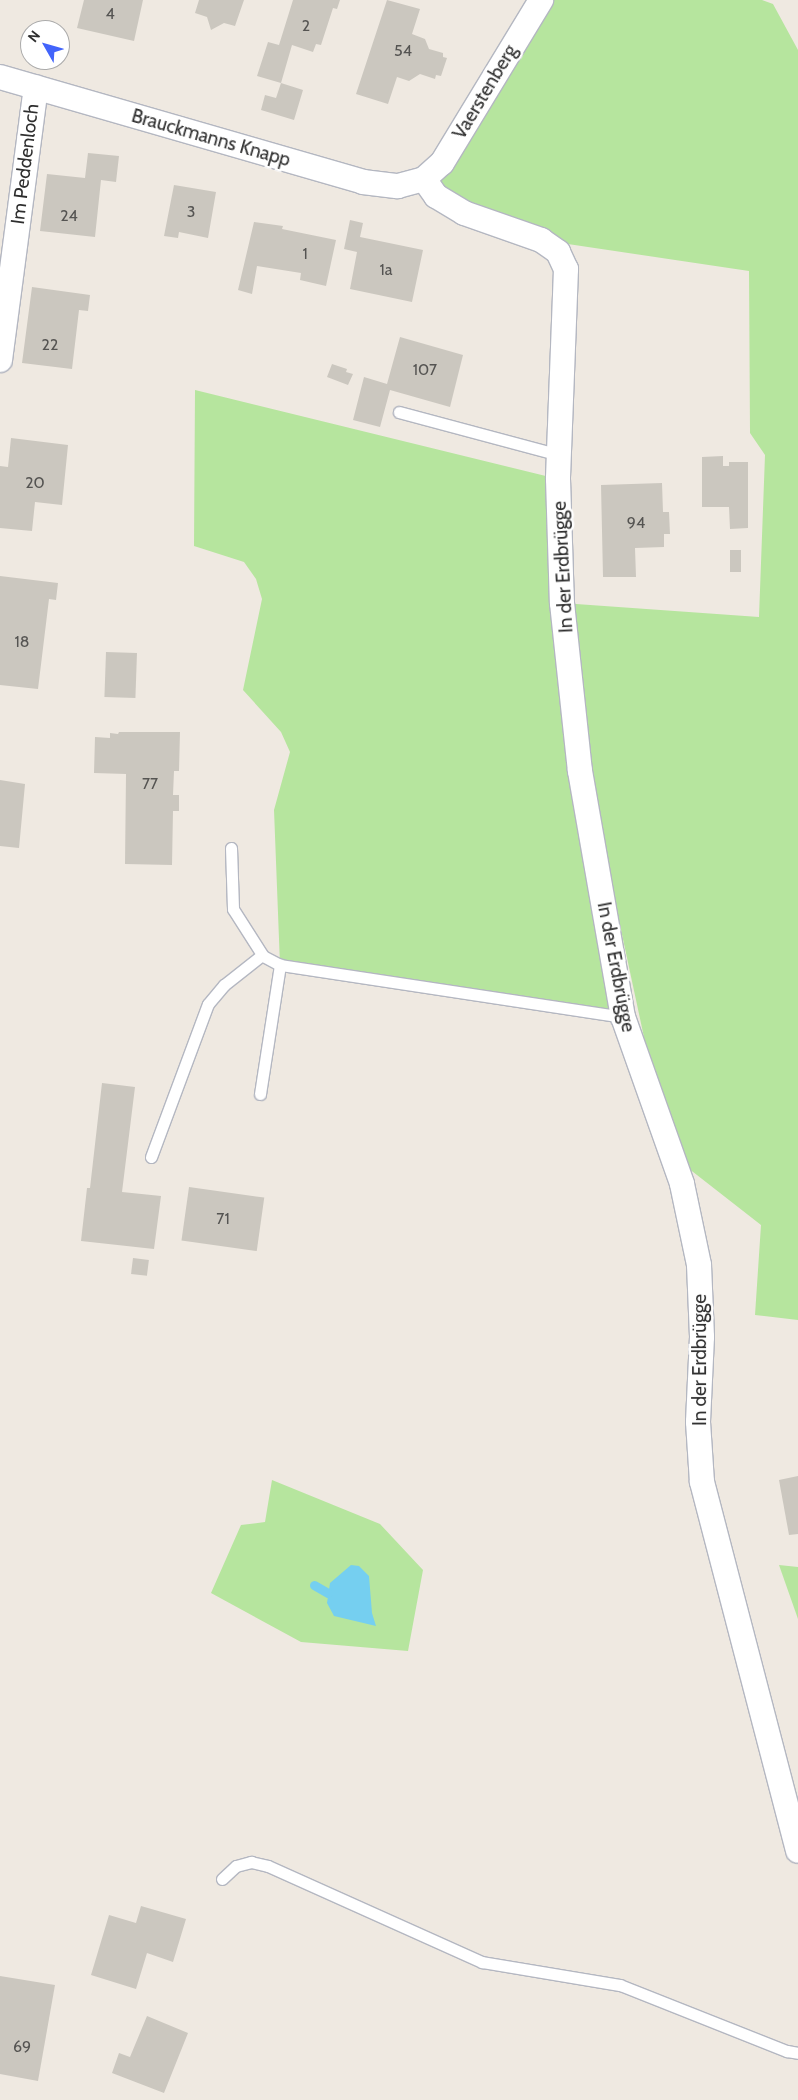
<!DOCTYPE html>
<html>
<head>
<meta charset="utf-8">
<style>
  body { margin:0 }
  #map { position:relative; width:798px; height:2100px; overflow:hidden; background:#efe9e1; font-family:Cabin,sans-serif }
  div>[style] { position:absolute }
  .green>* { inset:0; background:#b6e59e }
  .water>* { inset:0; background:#75cff0 }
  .stream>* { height:9px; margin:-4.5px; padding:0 4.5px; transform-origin:4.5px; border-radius:4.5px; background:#75cff0 }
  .building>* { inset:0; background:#cbc7bf; transform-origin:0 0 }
  .roads { filter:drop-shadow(1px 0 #b4b7c1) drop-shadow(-1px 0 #b4b7c1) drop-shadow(0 1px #b4b7c1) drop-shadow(0 -1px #b4b7c1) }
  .service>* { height:11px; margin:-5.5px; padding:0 5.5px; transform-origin:5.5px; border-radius:5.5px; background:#fff }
  .minor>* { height:24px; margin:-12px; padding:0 12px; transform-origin:12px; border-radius:12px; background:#fff }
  span { translate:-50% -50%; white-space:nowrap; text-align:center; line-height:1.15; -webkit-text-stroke:5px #fff; paint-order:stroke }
  .number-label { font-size:16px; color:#555452 }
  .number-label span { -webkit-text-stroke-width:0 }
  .street-label { font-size:19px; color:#2e2e2e }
  .north { position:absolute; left:20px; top:20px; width:50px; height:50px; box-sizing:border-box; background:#fff; border:1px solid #ababab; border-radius:50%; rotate:308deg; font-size:14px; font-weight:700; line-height:20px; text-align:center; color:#2e2e2e }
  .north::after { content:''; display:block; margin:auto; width:18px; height:22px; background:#4264fb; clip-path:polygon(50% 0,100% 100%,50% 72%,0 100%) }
</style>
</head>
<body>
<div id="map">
  <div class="green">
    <i style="clip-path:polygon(541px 0,762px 0,773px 4px,798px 50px,798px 1320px,755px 1315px,761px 1225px,688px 1168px,651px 1070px,605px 855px,623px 1017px,280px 965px,274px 810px,290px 752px,281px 732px,243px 690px,262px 599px,256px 579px,244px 562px,194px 546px,195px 390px,558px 479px,562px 603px,759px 617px,765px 455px,750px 433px,749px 271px,541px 240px,464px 213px,424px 179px)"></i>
    <i style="clip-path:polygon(272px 1480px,380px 1524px,423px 1570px,408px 1651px,301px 1642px,211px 1593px,241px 1525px,265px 1522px)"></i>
    <i style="clip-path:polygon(779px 1565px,798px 1567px,798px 1619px)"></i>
  </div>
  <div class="water">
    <i style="clip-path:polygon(351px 1565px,359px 1566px,369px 1576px,372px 1613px,376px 1626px,334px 1616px,327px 1603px,330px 1583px)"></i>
  </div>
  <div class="stream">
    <i style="left:314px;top:1585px;width:16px;rotate:30deg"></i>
  </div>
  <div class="building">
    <i style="clip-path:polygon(84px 0,143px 0,134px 41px,77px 28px)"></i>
    <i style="clip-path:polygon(199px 0,244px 0,235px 26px,224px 23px,211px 30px,207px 17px,195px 13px)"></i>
    <i style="clip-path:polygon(293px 0,340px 0,337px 9px,333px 8px,321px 45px,316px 44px,313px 52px,292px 45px,281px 83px,303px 90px,294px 120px,261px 110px,265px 95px,276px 98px,281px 83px,257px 76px,268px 42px,279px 45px)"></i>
    <i style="clip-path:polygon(387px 0,420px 9px,412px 34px,425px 39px,429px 49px,443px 53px,443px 57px,447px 58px,441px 76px,436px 75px,435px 79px,420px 74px,409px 81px,397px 77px,388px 104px,356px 94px)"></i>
    <i style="clip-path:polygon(88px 153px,119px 156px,116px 182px,101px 180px,95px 237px,40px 231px,47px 174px,85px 178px)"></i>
    <i style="clip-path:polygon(174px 185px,216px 192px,208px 238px,179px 232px,178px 238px,164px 236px)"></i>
    <i style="clip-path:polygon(350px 220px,363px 223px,360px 237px,423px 250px,412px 302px,350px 289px,357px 252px,344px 249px)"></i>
    <i style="clip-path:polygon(254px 222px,283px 226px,282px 229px,336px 240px,326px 286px,300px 280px,301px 273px,257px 266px,252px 294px,238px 290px)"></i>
    <i style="clip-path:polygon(32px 287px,90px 295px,88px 311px,79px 310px,72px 369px,22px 363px)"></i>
    <i style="clip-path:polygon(400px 337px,463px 355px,450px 407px,390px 390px,380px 427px,353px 420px,364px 377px,387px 384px)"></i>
    <i style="clip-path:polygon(332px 364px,347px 369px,346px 372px,353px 374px,348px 385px,327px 377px)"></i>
    <i style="clip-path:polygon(11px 438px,68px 445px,62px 505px,35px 502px,32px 531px,0 528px,0 466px,8px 467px)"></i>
    <i style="clip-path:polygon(723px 456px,723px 466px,729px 466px,729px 462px,748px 462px,748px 528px,730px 529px,729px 507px,702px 507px,702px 457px)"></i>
    <i style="clip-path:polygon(662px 483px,663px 512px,669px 512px,670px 534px,664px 534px,664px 547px,635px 548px,636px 577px,603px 577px,601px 485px)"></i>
    <i style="left:730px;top:550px;width:11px;height:22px"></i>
    <i style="clip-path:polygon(0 576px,58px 583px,56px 600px,49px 599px,38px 689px,0 685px)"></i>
    <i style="left:106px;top:652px;width:31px;height:45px;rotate:2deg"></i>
    <i style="clip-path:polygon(119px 732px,180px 732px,179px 771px,174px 771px,173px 795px,179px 795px,179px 811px,173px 811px,172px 865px,125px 864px,126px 774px,94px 773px,95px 737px,110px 738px,110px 733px,118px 734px)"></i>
    <i style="clip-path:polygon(0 780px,25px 784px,19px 848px,0 846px)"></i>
    <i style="clip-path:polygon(102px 1083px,135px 1087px,122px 1192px,161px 1196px,154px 1249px,81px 1241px,87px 1188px,90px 1188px)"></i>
    <i style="left:189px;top:1187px;width:76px;height:54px;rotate:8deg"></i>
    <i style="left:133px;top:1258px;width:16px;height:16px;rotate:7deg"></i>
    <i style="clip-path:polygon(798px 1476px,798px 1534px,789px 1535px,779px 1480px)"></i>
    <i style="clip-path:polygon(141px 1906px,186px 1919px,173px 1962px,147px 1953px,136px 1989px,91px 1975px,109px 1915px,136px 1923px)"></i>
    <i style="clip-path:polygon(0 1976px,55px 1985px,38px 2081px,0 2074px)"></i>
    <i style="clip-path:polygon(147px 2016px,188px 2033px,164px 2093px,112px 2073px,119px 2053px,130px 2057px)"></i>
  </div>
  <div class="roads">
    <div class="service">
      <i style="left:399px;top:412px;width:166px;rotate:15deg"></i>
      <i style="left:231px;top:848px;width:61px;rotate:88.1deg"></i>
      <i style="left:233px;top:909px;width:56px;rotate:57.4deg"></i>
      <i style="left:263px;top:956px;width:19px;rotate:28deg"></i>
      <i style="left:280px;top:965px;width:347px;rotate:8.6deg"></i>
      <i style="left:260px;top:1094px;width:131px;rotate:-81.2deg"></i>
      <i style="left:151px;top:1157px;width:163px;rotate:-69.6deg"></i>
      <i style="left:208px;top:1004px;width:25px;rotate:-50deg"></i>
      <i style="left:224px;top:985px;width:48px;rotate:-38.3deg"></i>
      <i style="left:222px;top:1879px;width:19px;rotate:-43deg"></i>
      <i style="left:236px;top:1866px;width:16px;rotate:-15deg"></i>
      <i style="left:251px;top:1862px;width:17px;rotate:13deg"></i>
      <i style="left:268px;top:1866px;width:235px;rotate:24.2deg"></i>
      <i style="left:482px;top:1962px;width:140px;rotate:9.5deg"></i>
      <i style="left:620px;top:1985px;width:180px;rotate:21.6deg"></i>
      <i style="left:787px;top:2051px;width:11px;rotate:10deg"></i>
    </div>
    <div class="minor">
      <i style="left:0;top:77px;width:378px;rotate:16.1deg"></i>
      <i style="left:363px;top:182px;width:35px;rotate:7deg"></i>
      <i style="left:398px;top:186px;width:27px;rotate:-15deg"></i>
      <i style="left:424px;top:179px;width:24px;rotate:-42deg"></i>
      <i style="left:442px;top:163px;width:191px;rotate:-58.7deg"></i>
      <i style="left:424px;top:179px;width:21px;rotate:55deg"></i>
      <i style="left:436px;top:196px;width:33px;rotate:31deg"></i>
      <i style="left:464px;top:213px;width:82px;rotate:19.3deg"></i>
      <i style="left:541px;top:240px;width:21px;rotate:35deg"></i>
      <i style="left:558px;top:252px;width:19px;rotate:65deg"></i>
      <i style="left:566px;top:269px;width:210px;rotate:92.2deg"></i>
      <i style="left:558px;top:479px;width:124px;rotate:88.2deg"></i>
      <i style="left:562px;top:603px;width:169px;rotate:83.9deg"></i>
      <i style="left:580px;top:771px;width:250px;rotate:80.1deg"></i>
      <i style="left:623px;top:1017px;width:177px;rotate:70.5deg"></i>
      <i style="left:682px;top:1184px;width:83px;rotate:78.1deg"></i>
      <i style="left:699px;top:1265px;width:72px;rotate:87.6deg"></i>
      <i style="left:702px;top:1337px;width:85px;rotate:92.7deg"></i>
      <i style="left:698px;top:1422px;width:60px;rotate:86.2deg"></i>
      <i style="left:702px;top:1482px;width:381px;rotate:75.4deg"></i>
      <i style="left:0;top:360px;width:275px;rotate:-82.5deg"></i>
    </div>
  </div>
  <div class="number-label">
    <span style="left:110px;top:14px">4</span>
    <span style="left:306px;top:26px">2</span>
    <span style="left:403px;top:51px">54</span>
    <span style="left:191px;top:212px">3</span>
    <span style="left:69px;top:216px">24</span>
    <span style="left:305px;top:254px">1</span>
    <span style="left:386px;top:270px">1a</span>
    <span style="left:50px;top:345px">22</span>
    <span style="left:425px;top:370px">107</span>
    <span style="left:35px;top:483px">20</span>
    <span style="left:636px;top:523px">94</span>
    <span style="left:22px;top:642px">18</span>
    <span style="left:150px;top:784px">77</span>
    <span style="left:223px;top:1219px">71</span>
    <span style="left:22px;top:2047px">69</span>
  </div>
  <div class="street-label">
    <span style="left:485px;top:92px;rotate:-59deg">Vaerstenberg</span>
    <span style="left:211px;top:138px;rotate:16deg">Brauckmanns Knapp</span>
    <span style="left:25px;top:164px;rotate:-83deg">Im Peddenloch</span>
    <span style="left:563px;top:567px;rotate:-93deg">In der Erdbrügge</span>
    <span style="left:616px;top:967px;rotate:79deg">In der Erdbrügge</span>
    <span style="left:700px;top:1360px;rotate:-90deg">In der Erdbrügge</span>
  </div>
  <div class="north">N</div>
</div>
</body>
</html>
